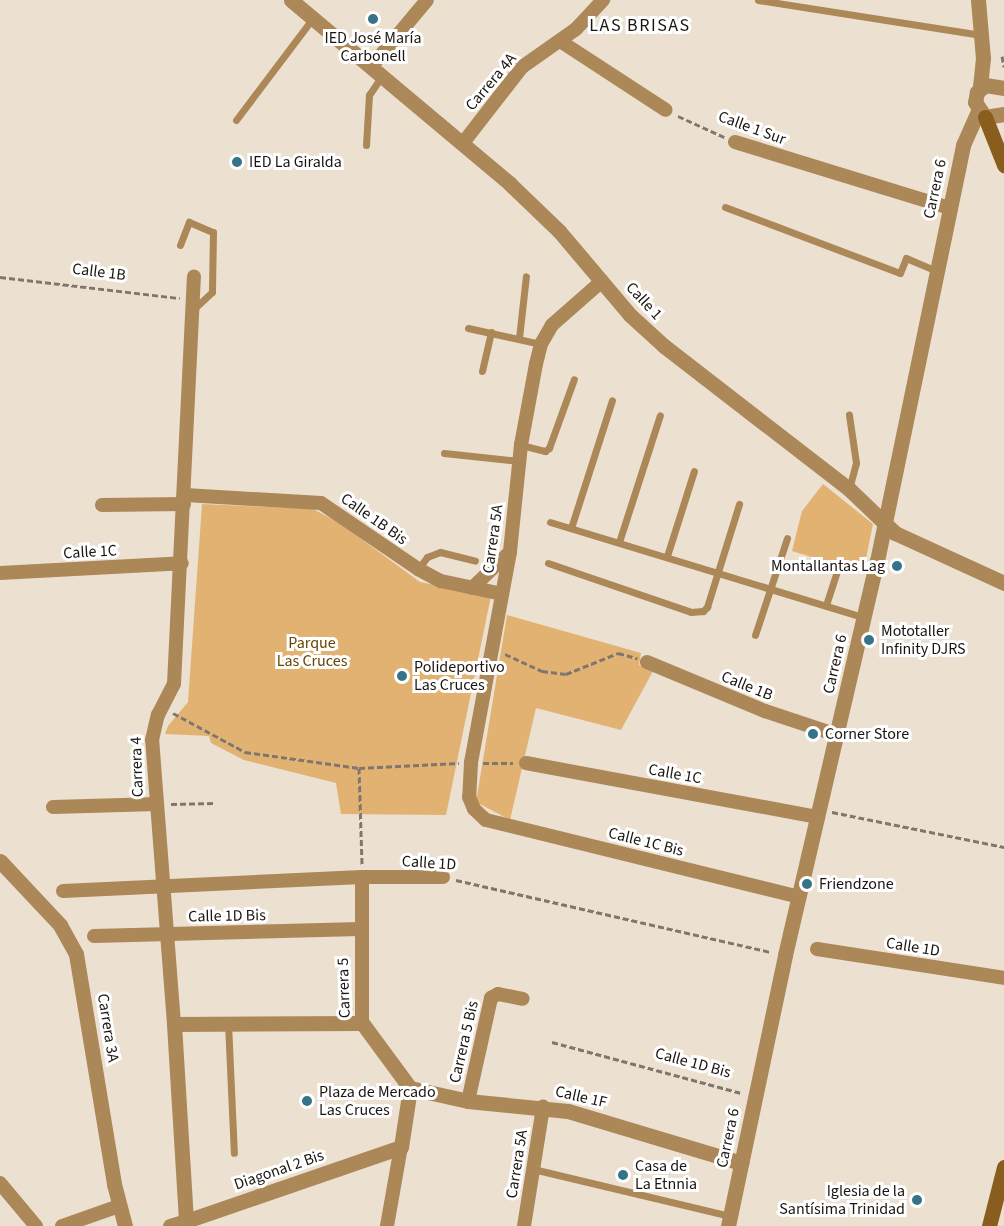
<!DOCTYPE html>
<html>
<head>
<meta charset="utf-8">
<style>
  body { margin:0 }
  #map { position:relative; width:1004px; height:1226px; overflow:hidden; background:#ece0d1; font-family:"Source Sans 3",sans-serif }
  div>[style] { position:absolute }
  .green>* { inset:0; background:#e2b272 }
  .path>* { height:3px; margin-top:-1.5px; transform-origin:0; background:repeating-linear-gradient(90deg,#7f776d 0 6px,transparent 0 9px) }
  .service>* { height:7px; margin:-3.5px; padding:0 3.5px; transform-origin:3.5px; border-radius:3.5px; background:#ac8757 }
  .minor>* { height:14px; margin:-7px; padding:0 7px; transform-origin:7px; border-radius:7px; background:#ac8757 }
  .tertiary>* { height:15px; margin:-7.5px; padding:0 7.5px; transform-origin:7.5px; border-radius:7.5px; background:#ac8757 }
  .secondary>* { height:15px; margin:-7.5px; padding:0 7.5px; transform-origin:7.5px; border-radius:7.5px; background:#885d1d }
  .dots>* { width:16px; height:16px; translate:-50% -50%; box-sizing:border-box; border:3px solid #fff; border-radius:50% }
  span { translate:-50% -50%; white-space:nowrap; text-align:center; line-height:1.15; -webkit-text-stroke:6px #fff; paint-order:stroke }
  .poi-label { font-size:16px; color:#1a1510 }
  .left { translate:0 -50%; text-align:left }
  .right { translate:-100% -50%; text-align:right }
  .street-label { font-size:16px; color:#1a1510 }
  .park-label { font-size:16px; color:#694402 }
  .neighbourhood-label { font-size:18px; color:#1a1510; letter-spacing:1.5px }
</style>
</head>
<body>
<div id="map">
  <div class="green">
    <i style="clip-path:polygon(823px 484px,873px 524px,863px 573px,792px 551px,802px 511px)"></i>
    <i style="clip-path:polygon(202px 504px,313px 509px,338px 522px,420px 582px,491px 596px,446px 815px,341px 814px,336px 783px,244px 760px,211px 743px,209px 736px,165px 734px,168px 726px,188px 702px)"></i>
    <i style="clip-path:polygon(507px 615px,641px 653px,639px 665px,653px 671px,621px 730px,536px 708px,510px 820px,476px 802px)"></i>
  </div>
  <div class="path">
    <i style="left:1002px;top:56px;width:11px;rotate:80deg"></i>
    <i style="left:678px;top:116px;width:51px;rotate:24.5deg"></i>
    <i style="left:0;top:277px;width:181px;rotate:6.7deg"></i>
    <i style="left:505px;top:654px;width:41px;rotate:24.7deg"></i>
    <i style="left:542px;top:671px;width:24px;rotate:7deg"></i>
    <i style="left:566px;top:674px;width:56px;rotate:-22deg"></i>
    <i style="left:618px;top:653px;width:20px;rotate:15deg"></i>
    <i style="left:173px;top:713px;width:82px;rotate:28.4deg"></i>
    <i style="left:245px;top:752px;width:115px;rotate:8deg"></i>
    <i style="left:359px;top:768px;width:100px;rotate:-2.9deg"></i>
    <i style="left:483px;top:763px;width:30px"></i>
    <i style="left:359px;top:768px;width:97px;rotate:88.2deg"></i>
    <i style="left:171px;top:804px;width:44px;rotate:-1.3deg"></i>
    <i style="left:832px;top:812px;width:176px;rotate:11.5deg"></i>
    <i style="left:456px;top:880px;width:323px;rotate:12.9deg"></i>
    <i style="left:552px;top:1042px;width:196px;rotate:15.1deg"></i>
  </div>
  <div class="service">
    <i style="left:758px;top:0;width:226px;rotate:8.9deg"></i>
    <i style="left:236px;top:120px;width:128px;rotate:-53deg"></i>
    <i style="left:366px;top:145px;width:50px;rotate:-86.6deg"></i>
    <i style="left:369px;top:95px;width:23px;rotate:-56deg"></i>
    <i style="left:725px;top:207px;width:187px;rotate:20.7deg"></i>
    <i style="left:900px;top:273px;width:16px;rotate:-68deg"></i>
    <i style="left:906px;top:258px;width:33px;rotate:23deg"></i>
    <i style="left:180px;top:245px;width:25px;rotate:-69deg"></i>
    <i style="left:189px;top:222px;width:26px;rotate:23deg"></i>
    <i style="left:213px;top:232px;width:60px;rotate:91deg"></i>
    <i style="left:212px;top:292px;width:26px;rotate:137deg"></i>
    <i style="left:468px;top:328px;width:75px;rotate:12.4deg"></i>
    <i style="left:519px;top:338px;width:62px;rotate:-83.6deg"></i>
    <i style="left:482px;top:371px;width:40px;rotate:-77deg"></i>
    <i style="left:521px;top:445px;width:25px;rotate:14deg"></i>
    <i style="left:545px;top:451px;width:5px;rotate:-37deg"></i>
    <i style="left:549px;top:448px;width:73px;rotate:-70.1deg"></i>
    <i style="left:444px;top:453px;width:75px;rotate:6.1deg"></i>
    <i style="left:849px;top:489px;width:27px;rotate:-75deg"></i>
    <i style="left:856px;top:463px;width:49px;rotate:-98.3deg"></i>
    <i style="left:550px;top:522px;width:327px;rotate:16.9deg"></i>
    <i style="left:571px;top:528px;width:134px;rotate:-72.2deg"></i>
    <i style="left:619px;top:542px;width:133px;rotate:-72.1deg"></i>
    <i style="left:667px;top:556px;width:89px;rotate:-72.4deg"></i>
    <i style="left:548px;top:563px;width:151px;rotate:18.9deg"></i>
    <i style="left:691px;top:612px;width:12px;rotate:-5deg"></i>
    <i style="left:703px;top:611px;width:6px;rotate:-45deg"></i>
    <i style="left:707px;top:607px;width:108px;rotate:-72.7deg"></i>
    <i style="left:418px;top:569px;width:15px;rotate:-53deg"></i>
    <i style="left:427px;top:557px;width:14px;rotate:-21deg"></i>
    <i style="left:440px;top:552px;width:36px;rotate:14deg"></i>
    <i style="left:826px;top:605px;width:36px;rotate:-72deg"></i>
    <i style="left:755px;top:635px;width:102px;rotate:-71.7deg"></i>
    <i style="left:228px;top:1023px;width:130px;rotate:87.4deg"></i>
    <i style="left:533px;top:1169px;width:203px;rotate:13.4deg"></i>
  </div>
  <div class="minor">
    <i style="left:560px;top:41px;width:126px;rotate:33.1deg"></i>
    <i style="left:371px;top:67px;width:87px;rotate:-50.1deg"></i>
    <i style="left:735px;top:142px;width:225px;rotate:17.1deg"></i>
    <i style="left:463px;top:143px;width:96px;rotate:-52.2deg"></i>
    <i style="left:522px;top:67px;width:66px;rotate:-35.1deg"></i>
    <i style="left:576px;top:29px;width:40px;rotate:-47deg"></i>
    <i style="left:602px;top:281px;width:67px;rotate:138.7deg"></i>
    <i style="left:552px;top:325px;width:22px;rotate:120deg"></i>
    <i style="left:541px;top:344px;width:21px;rotate:104deg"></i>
    <i style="left:536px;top:364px;width:82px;rotate:100.5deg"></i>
    <i style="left:521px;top:445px;width:108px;rotate:95.9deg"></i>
    <i style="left:510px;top:552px;width:215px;rotate:100.5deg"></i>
    <i style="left:471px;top:763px;width:34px;rotate:93deg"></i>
    <i style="left:469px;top:797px;width:13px;rotate:67deg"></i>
    <i style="left:474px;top:809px;width:16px;rotate:43deg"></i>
    <i style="left:486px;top:820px;width:322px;rotate:13.8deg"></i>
    <i style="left:185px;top:495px;width:136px;rotate:3.4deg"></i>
    <i style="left:321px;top:503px;width:117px;rotate:34.2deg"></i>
    <i style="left:418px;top:569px;width:26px;rotate:28deg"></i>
    <i style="left:441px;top:581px;width:62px;rotate:12deg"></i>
    <i style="left:102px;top:505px;width:82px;rotate:-0.7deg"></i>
    <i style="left:0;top:573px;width:182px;rotate:-3.1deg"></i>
    <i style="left:472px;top:588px;width:52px;rotate:-43.5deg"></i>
    <i style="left:647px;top:662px;width:128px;rotate:22.6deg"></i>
    <i style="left:765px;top:711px;width:76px;rotate:18.4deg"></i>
    <i style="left:526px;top:763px;width:297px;rotate:10.5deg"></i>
    <i style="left:53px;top:807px;width:104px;rotate:-1.7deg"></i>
    <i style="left:63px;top:891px;width:299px;rotate:-2.7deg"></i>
    <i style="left:362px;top:877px;width:81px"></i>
    <i style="left:94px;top:936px;width:266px;rotate:-1.5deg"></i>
    <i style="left:817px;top:949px;width:189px;rotate:8.8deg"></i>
    <i style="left:362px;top:1023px;width:146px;rotate:-90deg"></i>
    <i style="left:174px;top:1024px;width:285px;rotate:-94.4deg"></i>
    <i style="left:152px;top:740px;width:26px;rotate:-77deg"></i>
    <i style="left:158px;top:715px;width:35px;rotate:-63deg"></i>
    <i style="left:174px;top:684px;width:408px;rotate:-87.2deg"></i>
    <i style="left:468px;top:1101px;width:106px;rotate:-77.4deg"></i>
    <i style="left:491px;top:998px;width:8px;rotate:-30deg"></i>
    <i style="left:498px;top:994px;width:25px;rotate:11deg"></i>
    <i style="left:0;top:1183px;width:56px;rotate:50.1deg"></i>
    <i style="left:62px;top:1226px;width:60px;rotate:-19.3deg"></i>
    <i style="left:387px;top:1226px;width:80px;rotate:-80deg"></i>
    <i style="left:524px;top:1226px;width:121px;rotate:-80.9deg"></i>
  </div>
  <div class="tertiary">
    <i style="left:291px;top:0;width:286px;rotate:40deg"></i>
    <i style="left:510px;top:184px;width:68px;rotate:43.8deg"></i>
    <i style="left:559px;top:231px;width:110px;rotate:49.8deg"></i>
    <i style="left:630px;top:315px;width:46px;rotate:42.4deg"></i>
    <i style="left:664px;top:346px;width:234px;rotate:37.7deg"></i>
    <i style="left:849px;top:489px;width:64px;rotate:43.7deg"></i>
    <i style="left:895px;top:533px;width:120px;rotate:24.6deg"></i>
    <i style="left:978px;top:0;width:58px;rotate:85.1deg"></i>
    <i style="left:983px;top:58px;width:30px;rotate:96deg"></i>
    <i style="left:1004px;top:88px;width:19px;rotate:-171deg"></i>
    <i style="left:985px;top:85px;width:11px;rotate:139deg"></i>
    <i style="left:977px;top:92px;width:10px;rotate:101deg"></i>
    <i style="left:975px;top:102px;width:18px;rotate:56deg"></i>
    <i style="left:985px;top:117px;width:19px;rotate:-9deg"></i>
    <i style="left:0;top:861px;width:88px;rotate:46.8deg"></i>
    <i style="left:60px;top:925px;width:33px;rotate:61deg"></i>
    <i style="left:76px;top:954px;width:233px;rotate:80.6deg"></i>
    <i style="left:114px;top:1184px;width:43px;rotate:75.3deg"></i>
    <i style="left:410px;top:1088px;width:59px;rotate:12.6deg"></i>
    <i style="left:468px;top:1101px;width:100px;rotate:5.7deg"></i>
    <i style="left:568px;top:1111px;width:181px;rotate:16.7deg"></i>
    <i style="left:170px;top:1226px;width:17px;rotate:-17deg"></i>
    <i style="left:186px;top:1221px;width:227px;rotate:-19deg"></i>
    <i style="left:401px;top:1147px;width:60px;rotate:-81.3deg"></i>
    <i style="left:410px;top:1088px;width:81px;rotate:-126.4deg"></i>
    <i style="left:362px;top:1023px;width:188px;rotate:179.7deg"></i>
    <i style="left:174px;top:1024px;width:197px;rotate:86.5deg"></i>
    <i style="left:186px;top:1221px;width:5px;rotate:90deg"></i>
    <i style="left:728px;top:1226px;width:277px;rotate:-78.1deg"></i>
    <i style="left:785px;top:955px;width:405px;rotate:-76.9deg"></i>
    <i style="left:877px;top:561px;width:425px;rotate:-78.3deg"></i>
    <i style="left:963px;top:145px;width:36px;rotate:-66deg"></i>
  </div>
  <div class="secondary">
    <i style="left:985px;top:117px;width:52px;rotate:68.4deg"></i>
    <i style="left:989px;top:1226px;width:61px;rotate:-75.7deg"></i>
  </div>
  <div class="dots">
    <i style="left:373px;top:19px;background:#357388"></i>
    <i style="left:237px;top:162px;background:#357388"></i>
    <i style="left:897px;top:566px;background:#357388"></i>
    <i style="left:869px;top:640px;background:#357388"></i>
    <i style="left:402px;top:676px;background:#357388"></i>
    <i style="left:813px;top:734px;background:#357388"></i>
    <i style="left:807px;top:884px;background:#357388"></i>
    <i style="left:307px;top:1101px;background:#357388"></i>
    <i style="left:623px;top:1175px;background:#357388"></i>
    <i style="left:917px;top:1200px;background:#357388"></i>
  </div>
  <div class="poi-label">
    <span style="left:373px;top:47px">IED José María<br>Carbonell</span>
    <span class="left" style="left:249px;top:162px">IED La Giralda</span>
    <span class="right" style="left:885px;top:566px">Montallantas Lag</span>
    <span class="left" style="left:881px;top:640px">Mototaller<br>Infinity DJRS</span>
    <span class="left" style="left:414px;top:676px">Polideportivo<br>Las Cruces</span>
    <span class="left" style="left:825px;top:734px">Corner Store</span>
    <span class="left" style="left:819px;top:884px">Friendzone</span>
    <span class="left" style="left:319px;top:1101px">Plaza de Mercado<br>Las Cruces</span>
    <span class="left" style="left:635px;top:1175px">Casa de<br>La Etnnia</span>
    <span class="right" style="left:905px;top:1200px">Iglesia de la<br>Santísima Trinidad</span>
  </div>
  <div class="street-label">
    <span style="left:491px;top:82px;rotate:-50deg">Carrera 4A</span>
    <span style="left:752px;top:128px;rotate:20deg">Calle 1 Sur</span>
    <span style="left:935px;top:189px;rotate:-78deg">Carrera 6</span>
    <span style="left:99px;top:272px;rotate:7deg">Calle 1B</span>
    <span style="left:644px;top:301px;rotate:47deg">Calle 1</span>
    <span style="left:374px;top:519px;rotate:35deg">Calle 1B Bis</span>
    <span style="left:493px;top:539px;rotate:-82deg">Carrera 5A</span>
    <span style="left:90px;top:552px;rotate:-3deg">Calle 1C</span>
    <span style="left:835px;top:664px;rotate:-77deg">Carrera 6</span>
    <span style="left:747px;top:686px;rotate:22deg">Calle 1B</span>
    <span style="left:137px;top:767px;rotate:-92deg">Carrera 4</span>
    <span style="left:675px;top:774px;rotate:10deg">Calle 1C</span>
    <span style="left:646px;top:842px;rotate:14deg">Calle 1C Bis</span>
    <span style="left:429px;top:863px;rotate:4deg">Calle 1D</span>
    <span style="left:227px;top:916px;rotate:-1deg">Calle 1D Bis</span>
    <span style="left:913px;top:947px;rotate:9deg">Calle 1D</span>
    <span style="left:344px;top:988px;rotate:-92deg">Carrera 5</span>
    <span style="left:108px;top:1028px;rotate:81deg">Carrera 3A</span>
    <span style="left:464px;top:1042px;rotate:-77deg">Carrera 5 Bis</span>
    <span style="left:693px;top:1063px;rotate:15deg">Calle 1D Bis</span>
    <span style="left:581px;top:1097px;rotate:13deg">Calle 1F</span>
    <span style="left:728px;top:1138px;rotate:-78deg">Carrera 6</span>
    <span style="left:517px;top:1164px;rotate:-81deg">Carrera 5A</span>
    <span style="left:279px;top:1170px;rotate:-19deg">Diagonal 2 Bis</span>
  </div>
  <div class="park-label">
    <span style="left:312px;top:652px">Parque<br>Las Cruces</span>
  </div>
  <div class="neighbourhood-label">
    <span style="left:640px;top:26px">LAS BRISAS</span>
  </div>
</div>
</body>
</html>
